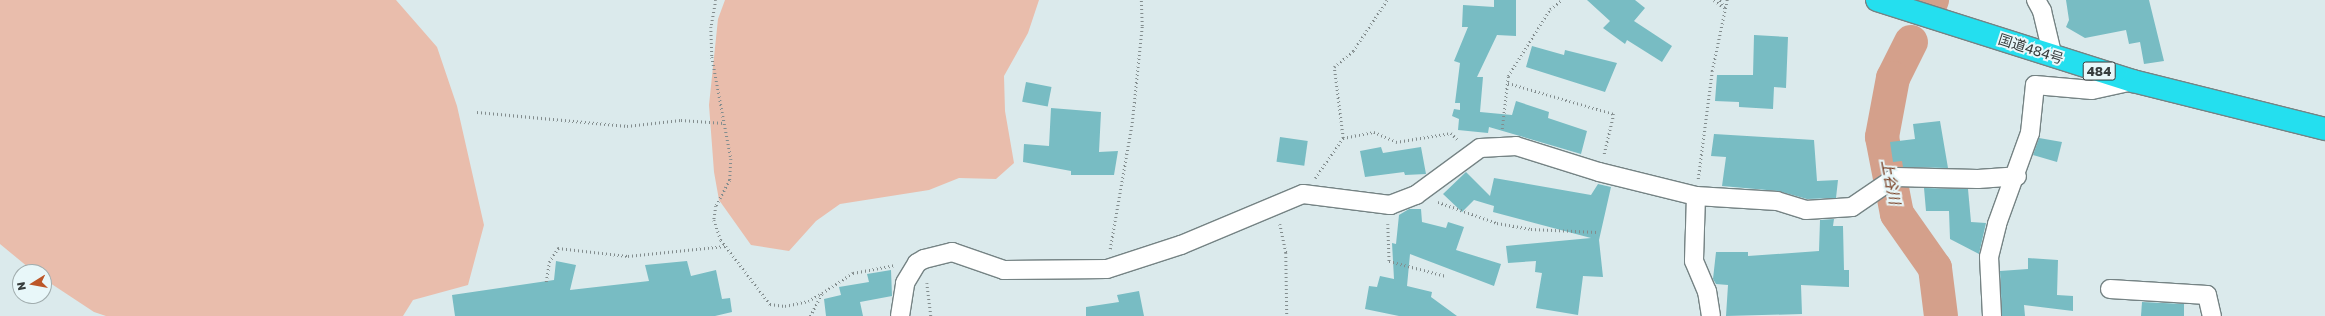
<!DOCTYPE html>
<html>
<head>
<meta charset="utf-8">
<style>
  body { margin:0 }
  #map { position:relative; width:2325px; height:316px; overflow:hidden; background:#dbeaec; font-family:"Golos Text","Noto Sans JP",sans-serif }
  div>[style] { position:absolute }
  .green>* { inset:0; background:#e9bdac }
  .river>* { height:34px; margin:-17px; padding:0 17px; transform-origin:17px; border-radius:17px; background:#d4a08b }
  .building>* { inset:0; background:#78bcc3; transform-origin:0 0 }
  .path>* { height:2.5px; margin-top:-1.25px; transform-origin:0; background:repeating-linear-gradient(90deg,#838d8e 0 1px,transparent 0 4px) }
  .roads { filter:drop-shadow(1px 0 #758384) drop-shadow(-1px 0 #758384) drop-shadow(0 1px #758384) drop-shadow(0 -1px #758384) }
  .minor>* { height:18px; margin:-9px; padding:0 9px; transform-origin:9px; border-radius:9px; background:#fff }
  .highway>* { height:22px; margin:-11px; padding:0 11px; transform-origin:11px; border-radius:11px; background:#24dfef }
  span { translate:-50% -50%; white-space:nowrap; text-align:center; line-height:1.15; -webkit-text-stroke:4px #e8f7f9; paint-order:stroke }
  .shield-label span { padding:1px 3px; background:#e8f7f9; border:1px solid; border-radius:3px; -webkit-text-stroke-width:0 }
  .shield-label { font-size:13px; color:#373d3d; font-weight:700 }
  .street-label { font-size:14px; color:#373d3d }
  .water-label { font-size:15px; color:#723316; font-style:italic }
  .north { position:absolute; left:12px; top:264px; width:40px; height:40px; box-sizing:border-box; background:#e8f7f9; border:1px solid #a1adae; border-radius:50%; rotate:259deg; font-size:11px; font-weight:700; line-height:16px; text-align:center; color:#373d3d }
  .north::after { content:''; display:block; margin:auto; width:14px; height:18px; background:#bc5628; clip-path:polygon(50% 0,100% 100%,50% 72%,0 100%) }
</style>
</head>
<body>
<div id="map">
  <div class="green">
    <i style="clip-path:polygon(0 0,396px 0,437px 47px,457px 106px,484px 225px,468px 285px,413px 300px,403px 316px,106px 316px,94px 312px,44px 279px,44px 272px,34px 272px,0 244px)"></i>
    <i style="clip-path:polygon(725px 0,1039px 0,1028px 33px,1004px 76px,1005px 111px,1014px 163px,996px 179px,959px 178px,929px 190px,840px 204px,816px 221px,789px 251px,751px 245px,719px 200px,714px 172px,709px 105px,718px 19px)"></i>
  </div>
  <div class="river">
    <i style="left:1929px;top:7px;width:8px;rotate:-67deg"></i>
    <i style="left:1911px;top:42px;width:40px;rotate:116.6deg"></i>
    <i style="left:1893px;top:78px;width:60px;rotate:100.6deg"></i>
    <i style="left:1882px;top:137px;width:78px;rotate:79deg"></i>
    <i style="left:1897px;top:214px;width:66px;rotate:54.9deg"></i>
    <i style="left:1935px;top:268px;width:48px;rotate:82.9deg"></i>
  </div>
  <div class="building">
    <i style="clip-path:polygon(1494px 0,1516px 0,1516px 36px,1497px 35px,1477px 77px,1483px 77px,1480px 112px,1512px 115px,1516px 101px,1549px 112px,1548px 118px,1587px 131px,1581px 154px,1489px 127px,1488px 133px,1458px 130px,1459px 119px,1452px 116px,1454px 109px,1460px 110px,1460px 103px,1455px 103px,1460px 63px,1454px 61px,1468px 27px,1462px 27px,1463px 5px,1494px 7px)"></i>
    <i style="clip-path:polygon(1587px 0,1635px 0,1645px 8px,1634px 21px,1672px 46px,1662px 62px,1627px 40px,1625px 44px,1603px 28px,1610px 21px)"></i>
    <i style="clip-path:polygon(2066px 0,2149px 0,2164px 61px,2144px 64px,2140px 42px,2129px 44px,2126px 30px,2085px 38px,2066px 27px,2069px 20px)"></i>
    <i style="clip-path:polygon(1754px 35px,1788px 37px,1786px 88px,1774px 87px,1773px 109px,1739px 107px,1739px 102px,1715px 101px,1717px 75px,1753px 75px)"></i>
    <i style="clip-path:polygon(1532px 46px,1564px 55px,1565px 50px,1617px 63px,1605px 92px,1526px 67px)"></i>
    <i style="left:1026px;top:82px;width:26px;height:20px;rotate:11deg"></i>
    <i style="clip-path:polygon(1051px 108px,1101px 112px,1099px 152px,1118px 151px,1114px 175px,1071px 175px,1071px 171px,1023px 162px,1024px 144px,1049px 146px)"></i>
    <i style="clip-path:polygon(1940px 121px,1948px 168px,1903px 167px,1902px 161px,1893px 162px,1890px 142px,1915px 139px,1913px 124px)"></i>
    <i style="clip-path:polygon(1714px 134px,1814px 140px,1817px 181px,1838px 180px,1836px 198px,1807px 199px,1778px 191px,1722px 186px,1726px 157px,1711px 156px)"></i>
    <i style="left:1280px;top:137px;width:28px;height:25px;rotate:8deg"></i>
    <i style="clip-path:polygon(2039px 138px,2062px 142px,2057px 162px,2033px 155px)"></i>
    <i style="clip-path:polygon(1381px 147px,1383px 153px,1421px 147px,1426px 174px,1405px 175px,1404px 172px,1365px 177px,1360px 151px)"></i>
    <i style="clip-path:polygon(1466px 172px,1490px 196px,1494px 178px,1591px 195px,1598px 184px,1611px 187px,1599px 240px,1603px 277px,1583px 276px,1578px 315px,1536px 308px,1542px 273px,1535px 272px,1536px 261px,1508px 263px,1506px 246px,1591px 238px,1493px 212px,1494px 206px,1474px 200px,1462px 212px,1443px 194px)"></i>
    <i style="clip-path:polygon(1924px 188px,1968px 189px,1971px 222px,1986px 223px,1979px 254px,1950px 239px,1949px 211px,1926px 211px)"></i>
    <i style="clip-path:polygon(1409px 209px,1421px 209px,1422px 222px,1446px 228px,1448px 222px,1464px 227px,1456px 250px,1501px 264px,1494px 286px,1410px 254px,1407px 286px,1432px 292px,1431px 297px,1457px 316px,1399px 316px,1365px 309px,1369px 286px,1377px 287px,1380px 276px,1394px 279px,1392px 243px,1396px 244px,1399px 215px)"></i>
    <i style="clip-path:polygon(1834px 219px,1833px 226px,1843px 226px,1844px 270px,1849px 270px,1849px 287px,1801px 285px,1802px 314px,1726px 316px,1728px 285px,1716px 284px,1713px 279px,1716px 252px,1748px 252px,1748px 256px,1819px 251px,1820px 220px)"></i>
    <i style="clip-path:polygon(2028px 258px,2058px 260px,2057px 295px,2073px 296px,2073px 311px,2024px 305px,2025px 316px,2002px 316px,2000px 271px,2028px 269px)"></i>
    <i style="clip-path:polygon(556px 261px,576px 265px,570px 290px,649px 281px,645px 265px,687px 261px,691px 276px,716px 270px,722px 299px,730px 298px,732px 312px,715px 316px,455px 316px,452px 295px,554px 280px)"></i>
    <i style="clip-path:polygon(891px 270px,892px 296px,860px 302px,863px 316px,826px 316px,824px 299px,841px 295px,839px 287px,869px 282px,867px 274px)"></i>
    <i style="clip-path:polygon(1139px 291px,1144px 316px,1086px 316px,1086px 307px,1119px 302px,1117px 295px)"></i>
    <i style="clip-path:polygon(2142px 302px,2184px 304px,2184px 316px,2141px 316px)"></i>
  </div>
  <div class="path">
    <i style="left:716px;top:0;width:27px;rotate:100deg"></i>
    <i style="left:711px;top:27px;width:30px;rotate:88deg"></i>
    <i style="left:712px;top:57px;width:104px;rotate:79.4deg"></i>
    <i style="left:731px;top:159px;width:21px;rotate:93deg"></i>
    <i style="left:730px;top:180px;width:30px;rotate:118deg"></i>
    <i style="left:716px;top:206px;width:14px;rotate:98deg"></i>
    <i style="left:714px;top:220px;width:21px;rotate:71deg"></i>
    <i style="left:721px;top:240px;width:81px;rotate:52.6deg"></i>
    <i style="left:770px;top:304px;width:15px;rotate:8deg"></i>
    <i style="left:785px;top:306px;width:24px;rotate:-12deg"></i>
    <i style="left:808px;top:301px;width:16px;rotate:-30deg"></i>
    <i style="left:1714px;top:0;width:14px;rotate:36deg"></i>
    <i style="left:1725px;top:8px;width:10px;rotate:-127deg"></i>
    <i style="left:1508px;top:83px;width:110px;rotate:16.3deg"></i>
    <i style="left:1614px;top:114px;width:43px;rotate:103.4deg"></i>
    <i style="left:477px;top:112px;width:151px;rotate:5.3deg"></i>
    <i style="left:627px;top:126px;width:54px;rotate:-6.3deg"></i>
    <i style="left:681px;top:120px;width:43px;rotate:4deg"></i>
    <i style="left:1502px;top:129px;width:53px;rotate:-83.5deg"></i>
    <i style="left:1508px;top:76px;width:79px;rotate:-57.9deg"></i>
    <i style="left:1550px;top:9px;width:15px;rotate:-37deg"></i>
    <i style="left:1343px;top:138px;width:32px;rotate:-11deg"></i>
    <i style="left:1374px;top:132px;width:24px;rotate:24deg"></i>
    <i style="left:1396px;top:142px;width:56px;rotate:-9.3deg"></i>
    <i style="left:1451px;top:133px;width:11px;rotate:45deg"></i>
    <i style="left:1315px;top:178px;width:49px;rotate:-55deg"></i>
    <i style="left:1343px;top:138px;width:72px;rotate:-97.2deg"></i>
    <i style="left:1334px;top:67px;width:25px;rotate:-40deg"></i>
    <i style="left:1353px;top:51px;width:61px;rotate:-56.3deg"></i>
    <i style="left:1698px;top:179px;width:109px;rotate:-82.6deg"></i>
    <i style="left:1712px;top:71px;width:73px;rotate:-78.1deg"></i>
    <i style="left:1438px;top:202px;width:63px;rotate:19.6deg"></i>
    <i style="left:1497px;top:223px;width:35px;rotate:10deg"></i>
    <i style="left:1531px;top:229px;width:66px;rotate:2.6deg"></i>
    <i style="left:1280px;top:224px;width:30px;rotate:78deg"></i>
    <i style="left:1286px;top:253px;width:63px;rotate:89.1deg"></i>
    <i style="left:1388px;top:224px;width:37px;rotate:88deg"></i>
    <i style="left:1389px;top:261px;width:59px;rotate:14.7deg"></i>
    <i style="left:1110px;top:249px;width:128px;rotate:-80.1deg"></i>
    <i style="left:1132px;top:123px;width:98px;rotate:-84.1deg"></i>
    <i style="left:1142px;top:26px;width:26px;rotate:-92deg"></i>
    <i style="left:546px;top:282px;width:20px;rotate:-81deg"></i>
    <i style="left:549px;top:262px;width:17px;rotate:-57deg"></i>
    <i style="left:558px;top:248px;width:70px;rotate:6.5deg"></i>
    <i style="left:628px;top:256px;width:98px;rotate:-5.9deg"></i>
    <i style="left:927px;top:283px;width:33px;rotate:83deg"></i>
    <i style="left:810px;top:316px;width:26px;rotate:-62deg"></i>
    <i style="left:822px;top:293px;width:37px;rotate:-33deg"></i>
    <i style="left:853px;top:273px;width:43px;rotate:-10.8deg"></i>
  </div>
  <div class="roads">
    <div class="minor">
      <i style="left:2036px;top:0;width:13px;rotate:61deg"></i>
      <i style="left:2042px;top:11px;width:47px;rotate:76.6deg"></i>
      <i style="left:1696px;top:196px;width:65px;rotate:91.8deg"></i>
      <i style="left:1694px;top:261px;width:33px;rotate:67deg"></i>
      <i style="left:1707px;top:291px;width:25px;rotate:81deg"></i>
      <i style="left:2110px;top:289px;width:97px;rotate:3.5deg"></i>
      <i style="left:2207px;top:295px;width:22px;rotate:77deg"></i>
      <i style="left:900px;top:316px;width:33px;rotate:-81deg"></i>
      <i style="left:905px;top:283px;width:23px;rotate:-59deg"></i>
      <i style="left:917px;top:263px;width:8px;rotate:-30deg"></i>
      <i style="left:924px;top:259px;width:29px;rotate:-14deg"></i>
      <i style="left:952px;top:252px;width:55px;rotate:19.1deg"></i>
      <i style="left:1004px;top:270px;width:103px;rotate:-0.6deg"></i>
      <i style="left:1107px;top:269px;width:78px;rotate:-18deg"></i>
      <i style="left:1181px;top:245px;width:132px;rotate:-22.7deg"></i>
      <i style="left:1303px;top:194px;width:88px;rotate:7.2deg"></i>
      <i style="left:1390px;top:205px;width:28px;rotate:-21deg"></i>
      <i style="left:1416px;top:195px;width:79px;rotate:-36.3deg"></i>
      <i style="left:1480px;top:148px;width:36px;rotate:-3deg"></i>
      <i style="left:1516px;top:146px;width:87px;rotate:17.4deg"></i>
      <i style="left:1599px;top:172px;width:100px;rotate:13.9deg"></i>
      <i style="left:1696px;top:196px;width:81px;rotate:3.5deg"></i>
      <i style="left:1777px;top:201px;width:30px;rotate:17deg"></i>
      <i style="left:1806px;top:210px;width:46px;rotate:-3.7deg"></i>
      <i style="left:1852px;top:207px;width:53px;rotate:-34.3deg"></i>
      <i style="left:1896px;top:177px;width:82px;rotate:1.4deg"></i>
      <i style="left:1978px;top:179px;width:39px;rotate:-4deg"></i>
      <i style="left:1992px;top:316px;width:59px;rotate:-92.9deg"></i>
      <i style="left:1989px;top:257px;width:34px;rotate:-76deg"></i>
      <i style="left:1997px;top:224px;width:97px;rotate:-70.1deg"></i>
      <i style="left:2030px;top:133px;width:48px;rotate:-84.1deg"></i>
      <i style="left:2035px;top:85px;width:57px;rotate:5deg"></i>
      <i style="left:2092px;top:90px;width:42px;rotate:-12.4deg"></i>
    </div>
    <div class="highway">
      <i style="left:1877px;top:0;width:269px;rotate:17.6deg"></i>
      <i style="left:2133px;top:81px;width:198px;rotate:14deg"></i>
    </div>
  </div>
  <div class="shield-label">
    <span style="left:2099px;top:71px">484</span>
  </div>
  <div class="street-label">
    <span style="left:2031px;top:49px;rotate:18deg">国道484号</span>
  </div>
  <div class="water-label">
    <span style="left:1891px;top:182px;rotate:79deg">上谷川</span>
  </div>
  <div class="north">N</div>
</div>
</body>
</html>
